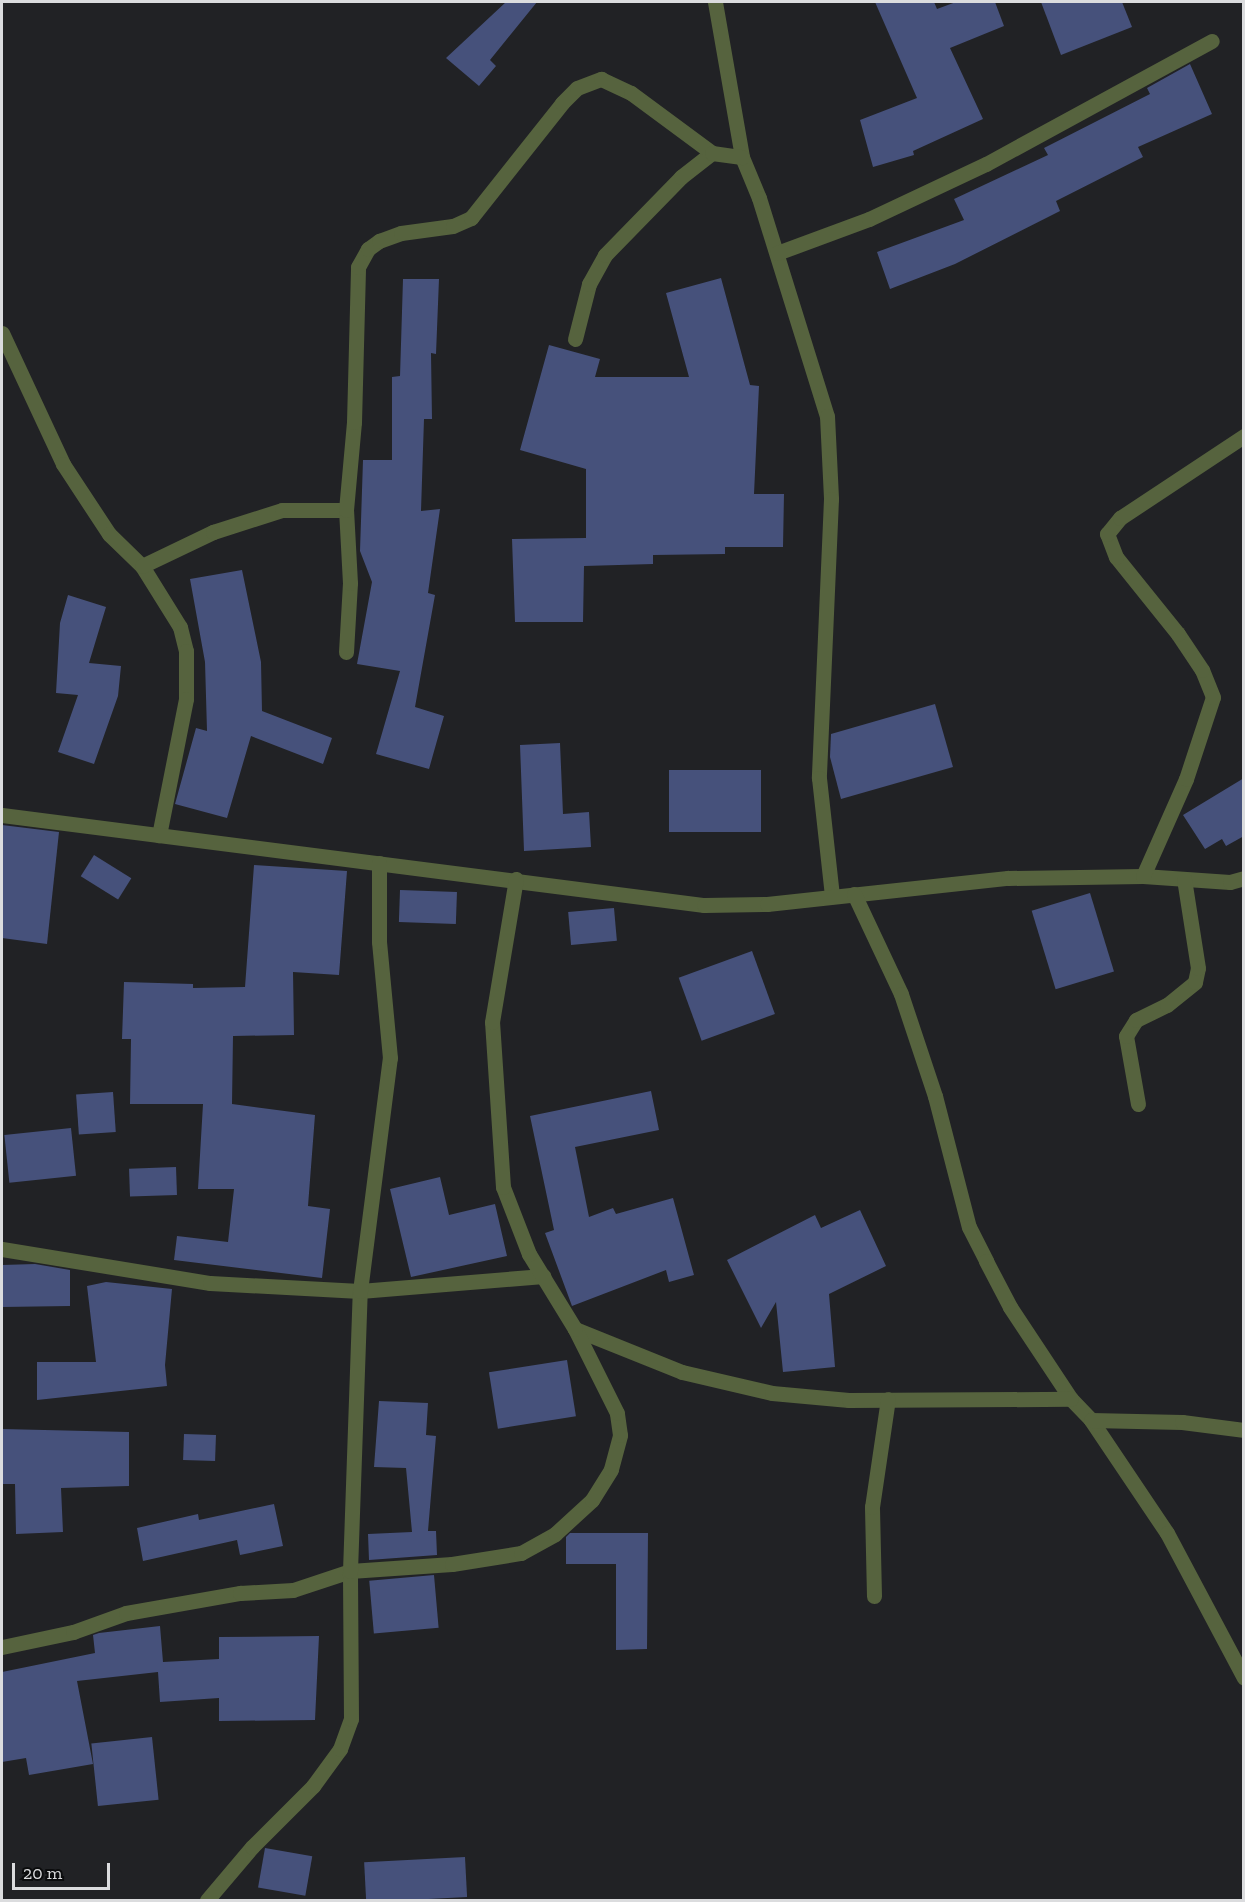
<!DOCTYPE html>
<html>
<head>
<meta charset="utf-8">
<style>
  body { margin:0 }
  #map { position:relative; width:1245px; height:1902px; overflow:hidden; background:#212225; font-family:"Zilla Slab",serif }
  div>[style] { position:absolute }
  .building>* { inset:0; background:#46517b; transform-origin:0 0 }
  .street>* { height:15px; margin:-7.5px; padding:0 7.5px; transform-origin:7.5px; border-radius:7.5px; background:#56633e }
  span { translate:-50% -50%; white-space:nowrap; text-align:center; line-height:1.15; -webkit-text-stroke:4.5px #0b0c0d; paint-order:stroke }
  .frame { position:absolute; inset:0; border:3px solid #dbdcde; pointer-events:none }
  .scale { position:absolute; left:12px; top:1863px; width:98px; height:27px; box-sizing:border-box; border:3px solid #dbdcde; border-top:0; padding-left:8px; font-size:18px; line-height:21px; white-space:nowrap; color:#dbdcde; -webkit-text-stroke:4px #0b0c0d; paint-order:stroke }
</style>
</head>
<body>
<div id="map">
  <div class="building">
    <i style="clip-path:polygon(506px 2px,537px 2px,490px 60px,496px 66px,479px 86px,446px 58px)"></i>
    <i style="clip-path:polygon(875px 2px,934px 2px,937px 9px,956px 2px,995px 2px,1004px 26px,950px 48px,983px 119px,913px 151px,914px 155px,873px 167px,860px 120px,917px 98px)"></i>
    <i style="clip-path:polygon(1041px 2px,1122px 2px,1132px 27px,1061px 55px)"></i>
    <i style="clip-path:polygon(1190px 64px,1212px 114px,1138px 147px,1143px 157px,1056px 201px,1060px 211px,955px 264px,890px 289px,877px 252px,964px 220px,954px 199px,1048px 155px,1044px 148px,1150px 94px,1147px 88px)"></i>
    <i style="clip-path:polygon(721px 278px,750px 385px,759px 386px,754px 494px,784px 494px,783px 547px,725px 547px,725px 554px,653px 555px,653px 564px,584px 566px,583px 622px,515px 622px,512px 539px,586px 538px,586px 469px,520px 450px,549px 345px,600px 359px,595px 377px,689px 377px,666px 293px)"></i>
    <i style="clip-path:polygon(403px 279px,439px 279px,436px 354px,431px 353px,432px 419px,424px 419px,421px 511px,440px 509px,428px 593px,435px 595px,415px 707px,444px 716px,429px 769px,376px 754px,400px 671px,357px 664px,372px 582px,360px 551px,363px 460px,392px 460px,392px 377px,400px 376px)"></i>
    <i style="clip-path:polygon(242px 570px,261px 662px,262px 711px,332px 738px,323px 764px,251px 736px,227px 818px,175px 804px,196px 728px,207px 731px,205px 662px,190px 579px)"></i>
    <i style="clip-path:polygon(68px 595px,106px 607px,89px 663px,121px 666px,118px 696px,94px 764px,58px 752px,78px 695px,56px 693px,60px 623px)"></i>
    <i style="clip-path:polygon(935px 704px,953px 767px,841px 799px,830px 757px,831px 734px)"></i>
    <i style="clip-path:polygon(560px 743px,563px 814px,589px 812px,591px 847px,524px 851px,520px 745px)"></i>
    <i style="left:669px;top:770px;width:92px;height:62px"></i>
    <i style="clip-path:polygon(1244px 778px,1244px 836px,1226px 846px,1222px 839px,1205px 849px,1183px 815px)"></i>
    <i style="clip-path:polygon(2px 825px,59px 832px,47px 944px,2px 938px)"></i>
    <i style="left:94px;top:855px;width:44px;height:25px;rotate:32deg"></i>
    <i style="clip-path:polygon(254px 865px,347px 871px,339px 975px,293px 972px,294px 1035px,233px 1036px,232px 1104px,315px 1115px,308px 1206px,330px 1209px,322px 1278px,174px 1260px,177px 1236px,228px 1242px,234px 1189px,198px 1189px,203px 1104px,130px 1104px,131px 1039px,122px 1039px,124px 982px,193px 984px,193px 988px,245px 987px)"></i>
    <i style="left:400px;top:890px;width:57px;height:32px;rotate:2deg"></i>
    <i style="left:1090px;top:893px;width:82px;height:61px;rotate:73deg"></i>
    <i style="left:614px;top:908px;width:33px;height:46px;rotate:85deg"></i>
    <i style="left:752px;top:951px;width:67px;height:78px;rotate:70deg"></i>
    <i style="clip-path:polygon(651px 1091px,659px 1130px,575px 1147px,589px 1217px,613px 1208px,616px 1214px,673px 1198px,694px 1275px,669px 1282px,666px 1270px,572px 1306px,545px 1233px,554px 1230px,530px 1116px)"></i>
    <i style="left:113px;top:1092px;width:40px;height:37px;rotate:86deg"></i>
    <i style="left:71px;top:1128px;width:48px;height:67px;rotate:84deg"></i>
    <i style="left:176px;top:1167px;width:28px;height:47px;rotate:88deg"></i>
    <i style="clip-path:polygon(440px 1177px,449px 1215px,495px 1204px,507px 1256px,411px 1277px,390px 1189px)"></i>
    <i style="clip-path:polygon(860px 1210px,886px 1266px,829px 1294px,835px 1367px,783px 1372px,776px 1302px,761px 1328px,727px 1260px,815px 1215px,821px 1228px)"></i>
    <i style="clip-path:polygon(35px 1264px,70px 1270px,70px 1306px,2px 1307px,2px 1265px)"></i>
    <i style="clip-path:polygon(106px 1282px,172px 1289px,165px 1365px,167px 1386px,37px 1400px,37px 1362px,96px 1362px,87px 1286px)"></i>
    <i style="left:567px;top:1360px;width:57px;height:79px;rotate:81deg"></i>
    <i style="clip-path:polygon(379px 1401px,428px 1403px,426px 1435px,436px 1436px,428px 1531px,436px 1531px,437px 1555px,369px 1560px,368px 1534px,412px 1532px,406px 1468px,374px 1467px)"></i>
    <i style="clip-path:polygon(2px 1429px,129px 1432px,129px 1486px,61px 1488px,63px 1532px,16px 1534px,15px 1484px,2px 1484px)"></i>
    <i style="left:184px;top:1434px;width:32px;height:26px;rotate:2deg"></i>
    <i style="clip-path:polygon(274px 1504px,283px 1546px,240px 1555px,237px 1540px,143px 1561px,137px 1528px,198px 1514px,199px 1520px)"></i>
    <i style="clip-path:polygon(570px 1533px,648px 1533px,647px 1649px,616px 1650px,616px 1564px,566px 1564px,566px 1537px)"></i>
    <i style="left:434px;top:1575px;width:53px;height:65px;rotate:85deg"></i>
    <i style="clip-path:polygon(160px 1626px,163px 1662px,219px 1659px,219px 1637px,319px 1636px,315px 1720px,219px 1721px,219px 1698px,160px 1702px,158px 1672px,77px 1681px,93px 1764px,29px 1775px,26px 1758px,2px 1762px,2px 1672px,95px 1653px,93px 1635px,99px 1633px)"></i>
    <i style="left:152px;top:1737px;width:63px;height:61px;rotate:84deg"></i>
    <i style="left:265px;top:1848px;width:48px;height:40px;rotate:10deg"></i>
    <i style="left:465px;top:1857px;width:40px;height:101px;rotate:87deg"></i>
  </div>
  <div class="street">
    <i style="left:715px;top:2px;width:157px;rotate:80.1deg"></i>
    <i style="left:742px;top:157px;width:44px;rotate:67.5deg"></i>
    <i style="left:759px;top:198px;width:228px;rotate:72.7deg"></i>
    <i style="left:827px;top:416px;width:83px;rotate:87.2deg"></i>
    <i style="left:831px;top:499px;width:279px;rotate:92.5deg"></i>
    <i style="left:819px;top:778px;width:119px;rotate:83.7deg"></i>
    <i style="left:777px;top:253px;width:98px;rotate:-20.3deg"></i>
    <i style="left:869px;top:219px;width:129px;rotate:-25.2deg"></i>
    <i style="left:986px;top:164px;width:257px;rotate:-28.6deg"></i>
    <i style="left:2px;top:333px;width:145px;rotate:65deg"></i>
    <i style="left:63px;top:464px;width:84px;rotate:56.7deg"></i>
    <i style="left:109px;top:534px;width:46px;rotate:44.1deg"></i>
    <i style="left:142px;top:566px;width:72px;rotate:58.1deg"></i>
    <i style="left:180px;top:627px;width:25px;rotate:76deg"></i>
    <i style="left:186px;top:651px;width:48px;rotate:90deg"></i>
    <i style="left:186px;top:699px;width:139px;rotate:101.2deg"></i>
    <i style="left:575px;top:339px;width:57px;rotate:-75.7deg"></i>
    <i style="left:589px;top:284px;width:33px;rotate:-61deg"></i>
    <i style="left:605px;top:255px;width:109px;rotate:-45.7deg"></i>
    <i style="left:681px;top:177px;width:39px;rotate:-38deg"></i>
    <i style="left:142px;top:566px;width:79px;rotate:-25.6deg"></i>
    <i style="left:213px;top:532px;width:72px;rotate:-17.7deg"></i>
    <i style="left:282px;top:510px;width:64px"></i>
    <i style="left:346px;top:652px;width:69px;rotate:-86.7deg"></i>
    <i style="left:350px;top:583px;width:73px;rotate:-93.1deg"></i>
    <i style="left:346px;top:510px;width:88px;rotate:-84.8deg"></i>
    <i style="left:354px;top:422px;width:155px;rotate:-88.5deg"></i>
    <i style="left:358px;top:267px;width:21px;rotate:-61deg"></i>
    <i style="left:368px;top:249px;width:14px;rotate:-36deg"></i>
    <i style="left:379px;top:241px;width:23px;rotate:-20deg"></i>
    <i style="left:401px;top:233px;width:52px;rotate:-7.7deg"></i>
    <i style="left:453px;top:226px;width:20px;rotate:-24deg"></i>
    <i style="left:471px;top:218px;width:147px;rotate:-51.6deg"></i>
    <i style="left:562px;top:103px;width:21px;rotate:-45deg"></i>
    <i style="left:577px;top:88px;width:26px;rotate:-21deg"></i>
    <i style="left:601px;top:79px;width:33px;rotate:25deg"></i>
    <i style="left:631px;top:93px;width:101px;rotate:36.5deg"></i>
    <i style="left:712px;top:153px;width:30px;rotate:8deg"></i>
    <i style="left:2px;top:815px;width:708px;rotate:7.31deg"></i>
    <i style="left:704px;top:905px;width:63px;rotate:-0.9deg"></i>
    <i style="left:767px;top:904px;width:242px;rotate:-6.2deg"></i>
    <i style="left:1008px;top:878px;width:135px;rotate:-0.8deg"></i>
    <i style="left:1143px;top:876px;width:87px;rotate:3.9deg"></i>
    <i style="left:1230px;top:882px;width:15px;rotate:-16deg"></i>
    <i style="left:1143px;top:876px;width:106px;rotate:-66.1deg"></i>
    <i style="left:1186px;top:779px;width:86px;rotate:-71.8deg"></i>
    <i style="left:1213px;top:697px;width:29px;rotate:-112deg"></i>
    <i style="left:1202px;top:670px;width:43px;rotate:-123.7deg"></i>
    <i style="left:1178px;top:634px;width:99px;rotate:-128.8deg"></i>
    <i style="left:1116px;top:557px;width:25px;rotate:-111deg"></i>
    <i style="left:1107px;top:534px;width:21px;rotate:-51deg"></i>
    <i style="left:1120px;top:518px;width:149px;rotate:-33.5deg"></i>
    <i style="left:854px;top:894px;width:110px;rotate:64.8deg"></i>
    <i style="left:901px;top:994px;width:108px;rotate:71.6deg"></i>
    <i style="left:935px;top:1096px;width:135px;rotate:75.5deg"></i>
    <i style="left:969px;top:1227px;width:38px;rotate:63deg"></i>
    <i style="left:986px;top:1261px;width:52px;rotate:62.4deg"></i>
    <i style="left:1010px;top:1307px;width:110px;rotate:56.5deg"></i>
    <i style="left:1071px;top:1399px;width:29px;rotate:46deg"></i>
    <i style="left:1091px;top:1420px;width:136px;rotate:56.1deg"></i>
    <i style="left:1167px;top:1533px;width:164px;rotate:62deg"></i>
    <i style="left:1138px;top:1104px;width:69px;rotate:-100deg"></i>
    <i style="left:1126px;top:1036px;width:19px;rotate:-58deg"></i>
    <i style="left:1136px;top:1020px;width:34px;rotate:-26deg"></i>
    <i style="left:1167px;top:1005px;width:36px;rotate:-39deg"></i>
    <i style="left:1195px;top:982px;width:14px;rotate:-78deg"></i>
    <i style="left:1198px;top:968px;width:90px;rotate:-98.9deg"></i>
    <i style="left:2px;top:1249px;width:211px;rotate:9.3deg"></i>
    <i style="left:210px;top:1283px;width:150px;rotate:3.1deg"></i>
    <i style="left:360px;top:1291px;width:184px;rotate:-4.7deg"></i>
    <i style="left:575px;top:1329px;width:115px;rotate:21.9deg"></i>
    <i style="left:682px;top:1372px;width:92px;rotate:13.1deg"></i>
    <i style="left:772px;top:1393px;width:77px;rotate:5.2deg"></i>
    <i style="left:849px;top:1400px;width:222px;rotate:-0.3deg"></i>
    <i style="left:1091px;top:1420px;width:91px;rotate:1.3deg"></i>
    <i style="left:1182px;top:1422px;width:63px;rotate:7.4deg"></i>
    <i style="left:874px;top:1596px;width:89px;rotate:-91.3deg"></i>
    <i style="left:872px;top:1507px;width:109px;rotate:-81.6deg"></i>
    <i style="left:2px;top:1647px;width:73px;rotate:-11.9deg"></i>
    <i style="left:73px;top:1632px;width:56px;rotate:-19.7deg"></i>
    <i style="left:126px;top:1613px;width:116px;rotate:-10deg"></i>
    <i style="left:240px;top:1593px;width:53px;rotate:-3.2deg"></i>
    <i style="left:293px;top:1590px;width:60px;rotate:-18.4deg"></i>
    <i style="left:350px;top:1571px;width:102px;rotate:-3.9deg"></i>
    <i style="left:452px;top:1564px;width:70px;rotate:-9.1deg"></i>
    <i style="left:521px;top:1553px;width:39px;rotate:-29deg"></i>
    <i style="left:555px;top:1534px;width:50px;rotate:-42.6deg"></i>
    <i style="left:592px;top:1500px;width:36px;rotate:-58deg"></i>
    <i style="left:611px;top:1469px;width:35px;rotate:-75deg"></i>
    <i style="left:620px;top:1435px;width:22px;rotate:-98deg"></i>
    <i style="left:617px;top:1413px;width:94px;rotate:-116.6deg"></i>
    <i style="left:575px;top:1329px;width:88px;rotate:-121.5deg"></i>
    <i style="left:529px;top:1254px;width:72px;rotate:-111.2deg"></i>
    <i style="left:503px;top:1187px;width:165px;rotate:-93.8deg"></i>
    <i style="left:492px;top:1022px;width:145px;rotate:-80.5deg"></i>
    <i style="left:207px;top:1900px;width:70px;rotate:-49.7deg"></i>
    <i style="left:252px;top:1847px;width:86px;rotate:-45deg"></i>
    <i style="left:313px;top:1786px;width:46px;rotate:-53.9deg"></i>
    <i style="left:340px;top:1749px;width:32px;rotate:-70deg"></i>
    <i style="left:351px;top:1719px;width:148px;rotate:-90.4deg"></i>
    <i style="left:350px;top:1571px;width:280px;rotate:-88deg"></i>
    <i style="left:360px;top:1291px;width:235px;rotate:-82.7deg"></i>
    <i style="left:390px;top:1058px;width:117px;rotate:-95.4deg"></i>
    <i style="left:379px;top:942px;width:79px;rotate:-90deg"></i>
  </div>
  <div class="frame"></div>
  <div class="scale">20 m</div>
</div>
</body>
</html>
